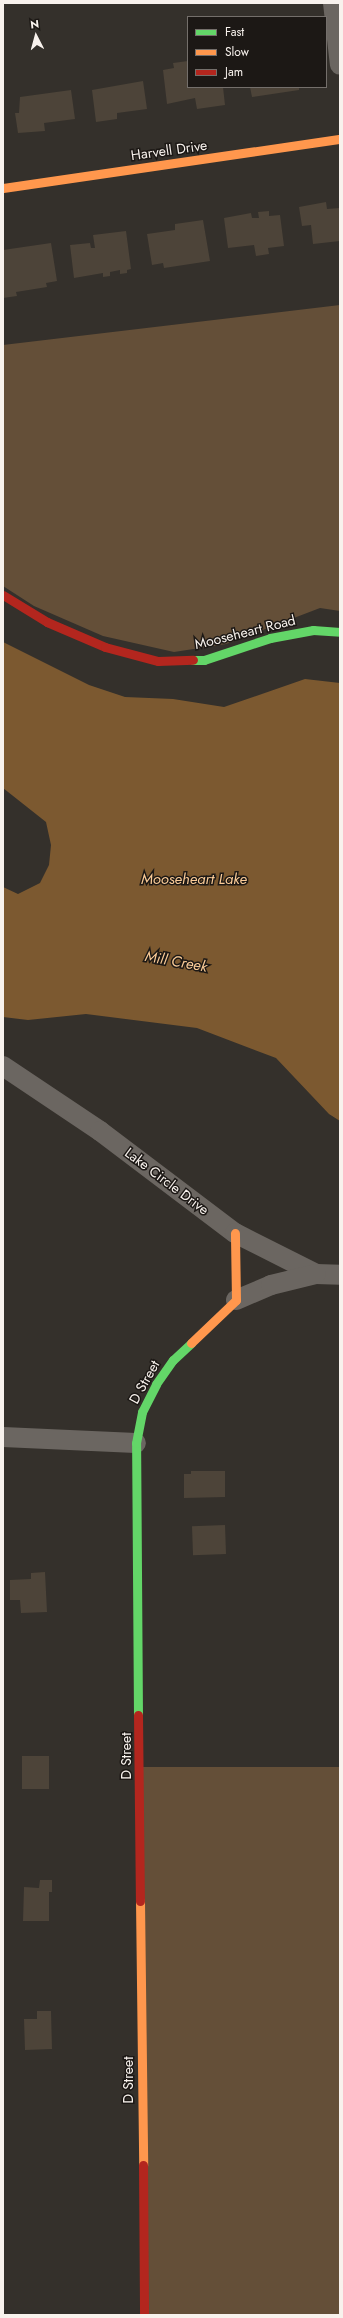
<!DOCTYPE html>
<html>
<head>
<meta charset="utf-8">
<style>
  body { margin:0 }
  #map { position:relative; width:343px; height:2318px; overflow:hidden; background:#34302b; font-family:Jost,sans-serif }
  div>[style] { position:absolute }
  .green>* { inset:0; background:#644f38; transform-origin:0 0 }
  .water>* { inset:0; background:#7c5930 }
  .building>* { inset:0; background:#4d4439; transform-origin:0 0 }
  .street>* { height:20px; margin:-10px; padding:0 10px; transform-origin:10px; border-radius:10px; background:#6b6661 }
  .fast>* { height:9px; margin:-4.5px; padding:0 4.5px; transform-origin:4.5px; border-radius:4.5px; background:#63d668 }
  .slow>* { height:9px; margin:-4.5px; padding:0 4.5px; transform-origin:4.5px; border-radius:4.5px; background:#ff974d }
  .jam>* { height:9px; margin:-4.5px; padding:0 4.5px; transform-origin:4.5px; border-radius:4.5px; background:#b3261e }
  span { translate:-50% -50%; white-space:nowrap; text-align:center; line-height:1.15; -webkit-text-stroke:3px #1c1815; paint-order:stroke }
  .street-label { font-size:14px; color:#f8f2ed }
  .water-label { font-size:15px; color:#fbcc98; font-style:italic }
  .frame { position:absolute; inset:0; border:4px solid #f8f2ed; pointer-events:none }
  .legend { position:absolute; left:187px; top:16px; width:140px; height:72px; box-sizing:border-box; background:#1c1815; border:1px solid #746f6b; margin:0; padding:5px 7px; list-style:none; font-size:12px; color:#f8f2ed }
  .legend li { display:flex; align-items:center; gap:8px; height:20px }
  .legend b { width:20px; border:1px solid #746f6b }
  .north { position:absolute; left:16px; top:16px; width:40px; height:40px; -webkit-text-stroke:3px #1c1815; paint-order:stroke; rotate:354deg; font-size:11px; font-weight:700; line-height:16px; text-align:center; color:#f8f2ed }
  .north::after { content:''; display:block; margin:auto; width:14px; height:18px; background:#f8f2ed; clip-path:polygon(50% 0,100% 100%,50% 72%,0 100%) }
</style>
</head>
<body>
<div id="map">
  <div class="green">
    <i style="clip-path:polygon(340px 305px,340px 611px,320px 608px,226px 644px,174px 652px,103px 636px,34px 606px,3px 586px,3px 345px)"></i>
    <i style="left:340px;top:1767px;width:548px;height:200px;rotate:90deg"></i>
  </div>
  <div class="water">
    <i style="clip-path:polygon(3px 642px,89px 685px,125px 697px,173px 699px,224px 707px,305px 679px,340px 683px,340px 1121px,329px 1114px,276px 1058px,197px 1028px,86px 1014px,28px 1020px,3px 1017px,3px 887px,18px 894px,40px 883px,49px 865px,51px 845px,46px 822px,3px 788px)"></i>
  </div>
  <div class="building">
    <i style="clip-path:polygon(188px 61px,188px 87px,223px 87px,225px 105px,197px 109px,195px 98px,167px 104px,163px 70px,174px 68px,173px 63px)"></i>
    <i style="clip-path:polygon(143px 81px,147px 109px,117px 113px,117px 119px,96px 122px,92px 90px)"></i>
    <i style="clip-path:polygon(250px 87px,299px 87px,299px 90px,252px 97px)"></i>
    <i style="clip-path:polygon(71px 90px,75px 119px,44px 123px,45px 131px,18px 133px,15px 113px,19px 113px,20px 97px)"></i>
    <i style="clip-path:polygon(326px 202px,327px 209px,340px 208px,340px 241px,313px 244px,311px 225px,302px 226px,299px 207px)"></i>
    <i style="clip-path:polygon(269px 211px,269px 216px,280px 215px,284px 246px,268px 248px,269px 254px,256px 256px,254px 245px,228px 248px,224px 218px,251px 213px,252px 218px,259px 218px,258px 212px)"></i>
    <i style="clip-path:polygon(203px 220px,210px 261px,164px 268px,163px 263px,152px 265px,147px 234px,175px 230px,175px 224px)"></i>
    <i style="clip-path:polygon(126px 231px,131px 269px,127px 270px,127px 273px,120px 274px,120px 270px,110px 272px,110px 276px,103px 277px,103px 273px,74px 278px,70px 245px,90px 243px,91px 248px,95px 248px,93px 235px)"></i>
    <i style="clip-path:polygon(51px 243px,57px 281px,46px 283px,47px 287px,16px 292px,17px 296px,3px 298px,3px 250px)"></i>
    <i style="clip-path:polygon(191px 1471px,225px 1471px,225px 1497px,184px 1498px,184px 1474px,191px 1474px)"></i>
    <i style="left:225px;top:1525px;width:29px;height:33px;rotate:88deg"></i>
    <i style="clip-path:polygon(45px 1572px,47px 1612px,21px 1613px,20px 1600px,10px 1600px,10px 1580px,31px 1579px,31px 1573px)"></i>
    <i style="left:22px;top:1756px;width:27px;height:33px"></i>
    <i style="clip-path:polygon(40px 1880px,52px 1880px,52px 1892px,49px 1892px,49px 1921px,23px 1921px,24px 1887px,39px 1888px)"></i>
    <i style="clip-path:polygon(37px 2011px,51px 2011px,52px 2049px,25px 2050px,24px 2019px,37px 2019px)"></i>
  </div>
  <div class="street">
    <i style="left:333px;top:3px;width:62px;rotate:83.6deg"></i>
    <i style="left:3px;top:1066px;width:117px;rotate:33.8deg"></i>
    <i style="left:100px;top:1131px;width:169px;rotate:37.1deg"></i>
    <i style="left:235px;top:1233px;width:91px;rotate:26.8deg"></i>
    <i style="left:316px;top:1274px;width:24px;rotate:2deg"></i>
    <i style="left:236px;top:1300px;width:38px;rotate:-23deg"></i>
    <i style="left:271px;top:1285px;width:46px;rotate:-13.7deg"></i>
    <i style="left:3px;top:1437px;width:133px;rotate:2.6deg"></i>
  </div>
  <div class="fast">
    <i style="left:193px;top:660px;width:11px"></i>
    <i style="left:204px;top:660px;width:70px;rotate:-18.4deg"></i>
    <i style="left:270px;top:638px;width:44px;rotate:-10.5deg"></i>
    <i style="left:313px;top:630px;width:27px;rotate:4deg"></i>
    <i style="left:138px;top:1715px;width:272px;rotate:-90.4deg"></i>
    <i style="left:136px;top:1443px;width:32px;rotate:-79deg"></i>
    <i style="left:142px;top:1412px;width:31px;rotate:-63deg"></i>
    <i style="left:156px;top:1384px;width:29px;rotate:-55deg"></i>
    <i style="left:173px;top:1360px;width:25px;rotate:-43deg"></i>
  </div>
  <div class="slow">
    <i style="left:3px;top:188px;width:341px;rotate:-8.3deg"></i>
    <i style="left:191px;top:1343px;width:62px;rotate:-43.7deg"></i>
    <i style="left:236px;top:1300px;width:67px;rotate:-90.9deg"></i>
    <i style="left:140px;top:1901px;width:264px;rotate:89.3deg"></i>
  </div>
  <div class="jam">
    <i style="left:3px;top:595px;width:52px;rotate:31.5deg"></i>
    <i style="left:47px;top:622px;width:63px;rotate:23.3deg"></i>
    <i style="left:105px;top:647px;width:55px;rotate:14.8deg"></i>
    <i style="left:158px;top:661px;width:35px;rotate:-2deg"></i>
    <i style="left:138px;top:1715px;width:186px;rotate:89.4deg"></i>
    <i style="left:143px;top:2165px;width:150px;rotate:89.6deg"></i>
  </div>
  <div class="street-label">
    <span style="left:169px;top:150px;rotate:-8deg">Harvell Drive</span>
    <span style="left:245px;top:632px;rotate:-14deg">Mooseheart Road</span>
    <span style="left:167px;top:1181px;rotate:37deg">Lake Circle Drive</span>
    <span style="left:144px;top:1382px;rotate:-61deg">D Street</span>
    <span style="left:126px;top:1756px;rotate:-90deg">D Street</span>
    <span style="left:128px;top:2080px;rotate:-90deg">D Street</span>
  </div>
  <div class="water-label">
    <span style="left:194px;top:880px">Mooseheart Lake</span>
    <span style="left:176px;top:962px;rotate:10deg">Mill Creek</span>
  </div>
  <div class="frame"></div>
  <ul class="legend">
  <li><b style="height:5px;background:#63d668"></b>Fast</li>
  <li><b style="height:5px;background:#ff974d"></b>Slow</li>
  <li><b style="height:5px;background:#b3261e"></b>Jam</li>
  </ul>
  <div class="north">N</div>
</div>
</body>
</html>
